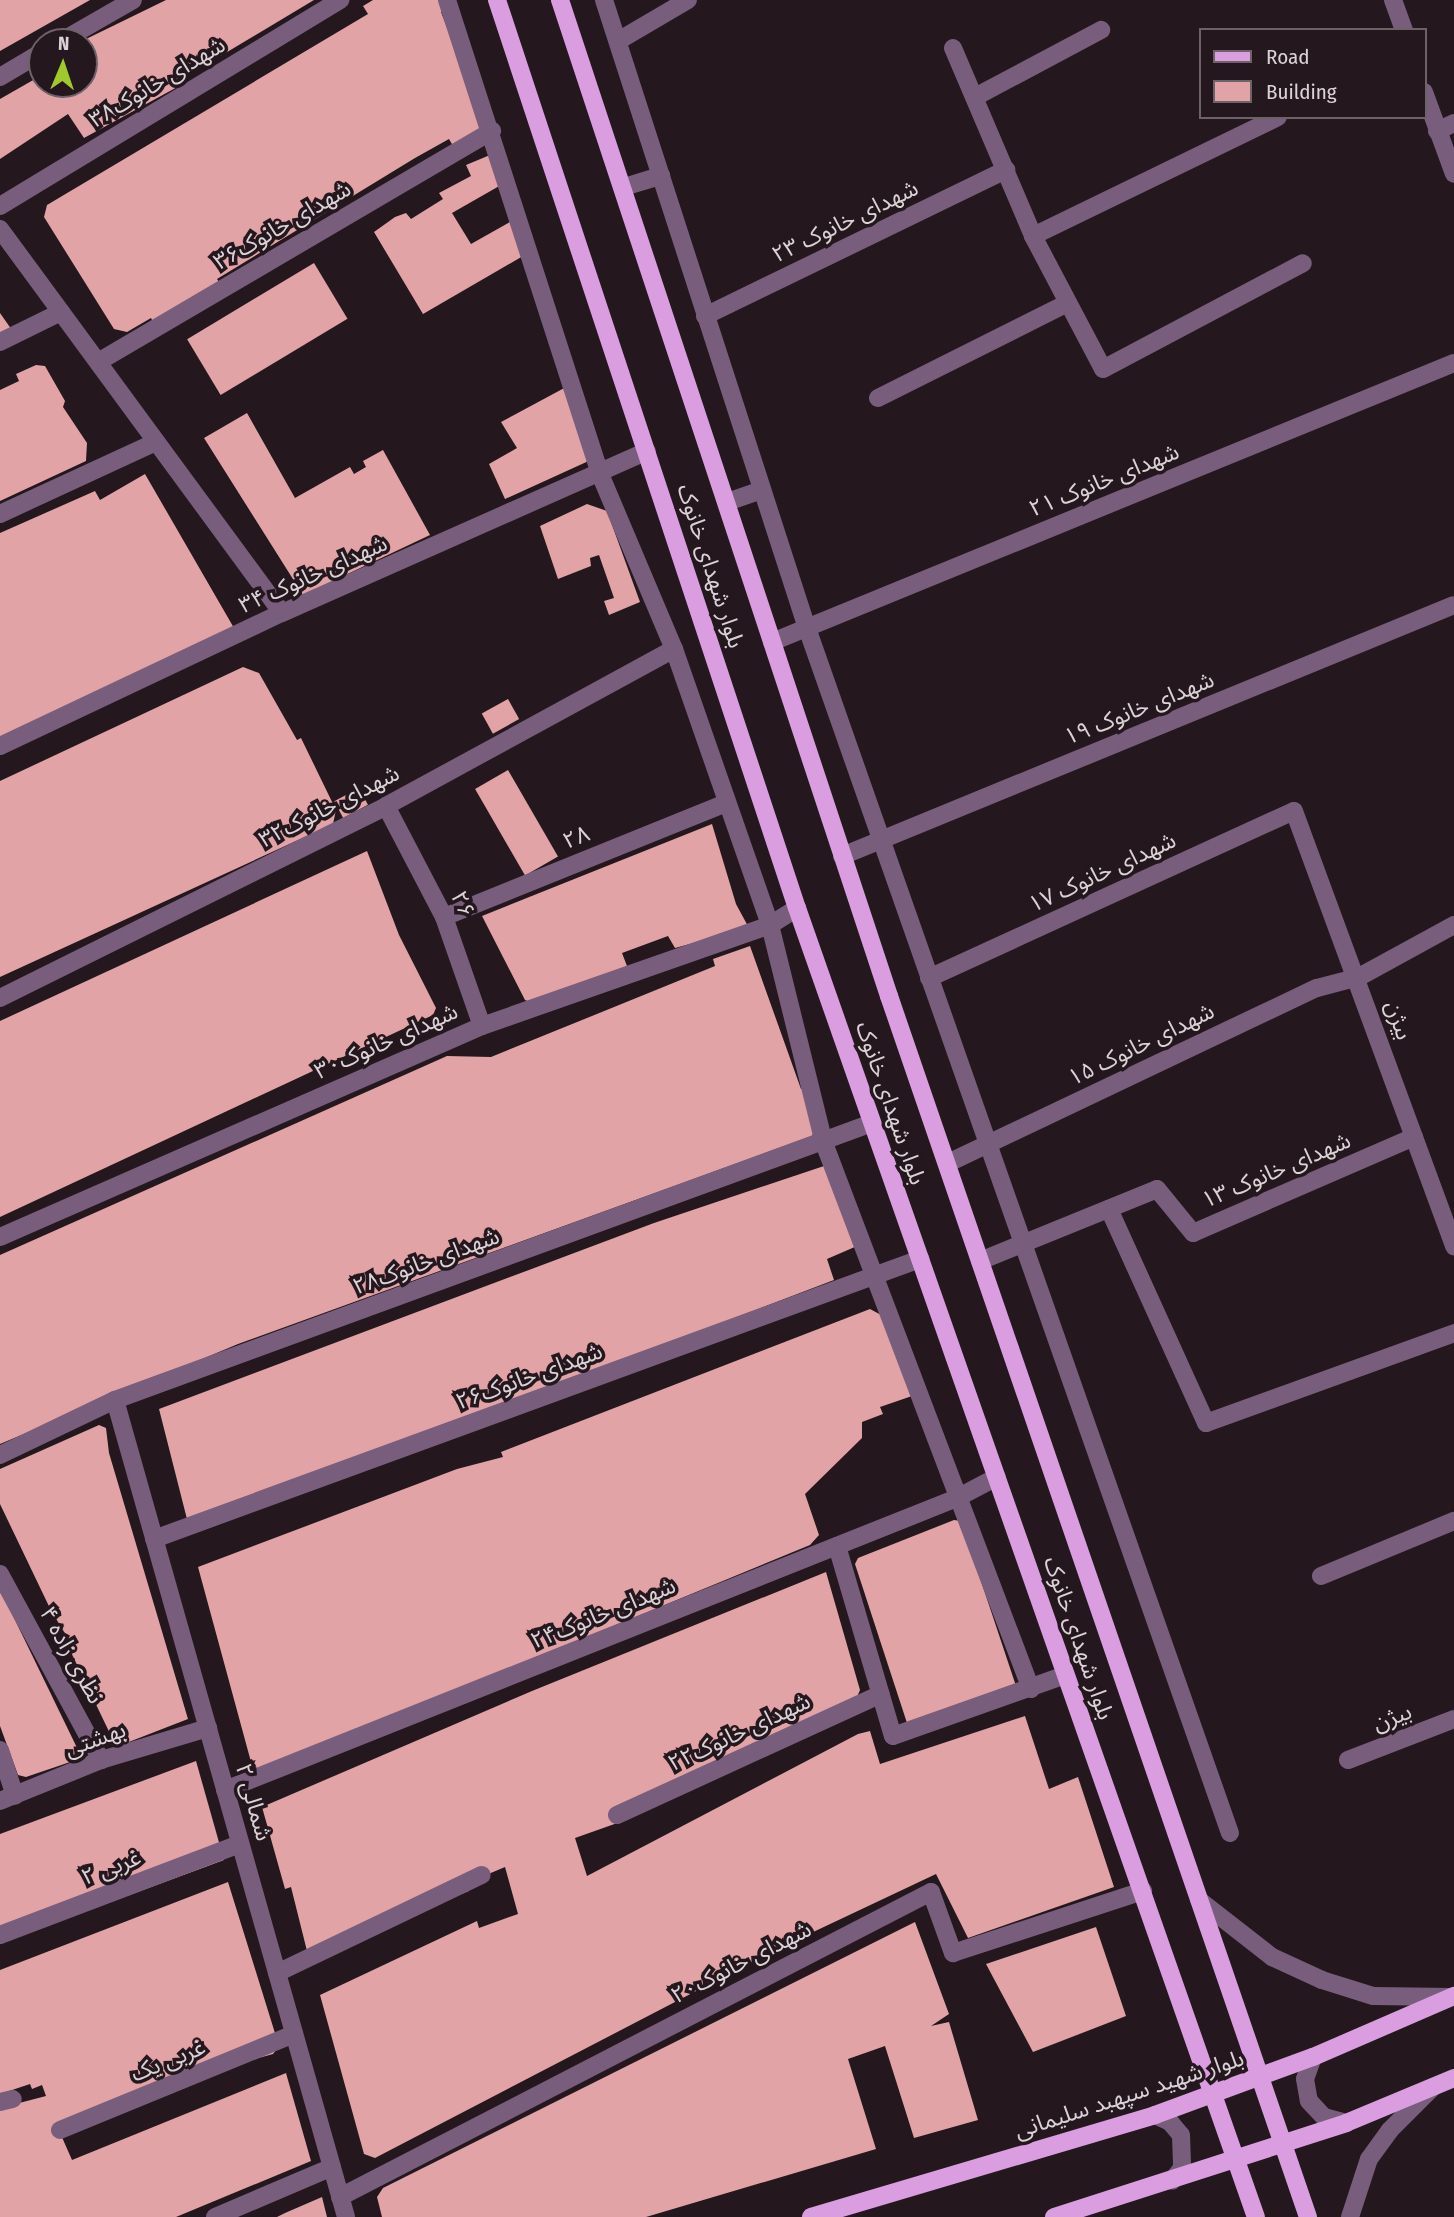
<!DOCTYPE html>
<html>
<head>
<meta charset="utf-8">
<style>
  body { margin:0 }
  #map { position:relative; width:1454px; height:2217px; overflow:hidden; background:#24181e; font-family:"Fira Sans Condensed","Noto Sans Arabic",sans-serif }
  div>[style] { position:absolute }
  .building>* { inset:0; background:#e1a3a5; transform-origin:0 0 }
  .minor>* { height:18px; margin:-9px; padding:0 9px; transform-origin:9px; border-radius:9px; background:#795d7c }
  .major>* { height:18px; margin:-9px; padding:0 9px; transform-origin:9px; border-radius:9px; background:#d99de0 }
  span { translate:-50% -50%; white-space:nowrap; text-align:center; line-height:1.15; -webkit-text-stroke:7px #24181e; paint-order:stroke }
  .street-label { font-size:23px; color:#dbd2d6 }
  .legend { position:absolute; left:1199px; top:28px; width:228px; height:91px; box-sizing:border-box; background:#24181e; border:2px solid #6d6268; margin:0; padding:9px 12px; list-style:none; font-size:21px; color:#dbd2d6 }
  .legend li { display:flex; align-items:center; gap:14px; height:35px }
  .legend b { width:35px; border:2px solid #6d6268 }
  .north { position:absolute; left:28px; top:28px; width:70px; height:70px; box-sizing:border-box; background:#24181e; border:2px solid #6d6268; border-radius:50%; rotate:2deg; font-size:19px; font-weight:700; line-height:28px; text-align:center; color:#dbd2d6 }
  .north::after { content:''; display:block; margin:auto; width:24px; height:32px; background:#a0ca2c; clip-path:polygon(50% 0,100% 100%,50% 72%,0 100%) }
</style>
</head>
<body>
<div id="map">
  <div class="building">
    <i style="clip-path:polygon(0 0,90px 0,0 51px)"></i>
    <i style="clip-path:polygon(166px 0,314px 0,182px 79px,181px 85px,84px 138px,68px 114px,0 159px,0 99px,42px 75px,42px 84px,84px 84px,84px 42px,80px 42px)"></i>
    <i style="clip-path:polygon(373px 0,442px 0,445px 10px,441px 12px,488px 134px,456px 151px,449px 139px,415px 158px,217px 279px,221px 285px,154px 324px,151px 318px,127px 332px,114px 329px,44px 217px,47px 205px,368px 14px,363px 6px)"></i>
    <i style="clip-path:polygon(490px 155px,501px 185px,452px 213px,471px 244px,517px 218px,523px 256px,423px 314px,374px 232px,395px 217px,406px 213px,411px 219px,443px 199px,439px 193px,471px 176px,466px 165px)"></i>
    <i style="left:314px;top:263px;width:65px;height:148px;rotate:59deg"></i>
    <i style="clip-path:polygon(0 313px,14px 333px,0 351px)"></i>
    <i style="clip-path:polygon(36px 365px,45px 366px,65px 401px,63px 407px,87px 443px,86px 461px,0 501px,0 390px,19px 381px,16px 374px)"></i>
    <i style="clip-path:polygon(568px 386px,593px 459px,505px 499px,489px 464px,517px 448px,501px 422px)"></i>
    <i style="clip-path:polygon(247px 413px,295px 498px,350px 467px,354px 474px,366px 467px,363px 461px,383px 450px,430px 535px,303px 595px,204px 438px)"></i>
    <i style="clip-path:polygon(145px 474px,234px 628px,0 739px,0 533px,95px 491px,100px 500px)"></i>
    <i style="clip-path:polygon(587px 504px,607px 511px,640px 602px,609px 615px,604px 601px,614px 598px,599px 555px,590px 558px,591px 566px,558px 579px,540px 526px)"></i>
    <i style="clip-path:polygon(243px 667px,259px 673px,297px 740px,301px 738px,336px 810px,333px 824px,0 977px,0 781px)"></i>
    <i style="left:508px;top:699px;width:23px;height:30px;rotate:61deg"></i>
    <i style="left:508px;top:770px;width:100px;height:38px;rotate:60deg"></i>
    <i style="left:359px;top:788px;width:19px;height:28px;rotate:62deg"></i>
    <i style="clip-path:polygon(712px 824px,736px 904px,749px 928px,675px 948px,668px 936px,622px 953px,627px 966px,538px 1005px,525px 1000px,482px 916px)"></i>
    <i style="clip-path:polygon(367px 851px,399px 935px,436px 1008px,433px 1015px,0 1217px,0 1021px)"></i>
    <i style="clip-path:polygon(750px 946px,801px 1089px,804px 1088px,815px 1129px,812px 1136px,238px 1344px,0 1444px,0 1255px,447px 1056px,491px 1057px,715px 966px,713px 959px)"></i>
    <i style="clip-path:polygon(827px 1165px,857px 1246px,827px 1259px,834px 1280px,189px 1527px,159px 1409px,654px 1223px)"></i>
    <i style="clip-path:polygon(870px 1309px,883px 1316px,912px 1396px,880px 1407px,883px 1414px,862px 1422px,862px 1438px,805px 1494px,819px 1535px,810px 1545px,604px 1630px,257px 1784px,198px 1567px,457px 1469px,503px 1457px,501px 1452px)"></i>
    <i style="clip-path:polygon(99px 1425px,106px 1428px,109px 1453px,188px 1719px,121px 1745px,114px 1742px,0 1504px,0 1469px)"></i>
    <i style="clip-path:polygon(954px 1520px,961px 1521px,1016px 1686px,907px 1723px,855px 1564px,858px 1558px)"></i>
    <i style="clip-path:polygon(826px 1572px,860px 1690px,857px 1697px,623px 1821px,575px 1838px,587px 1876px,858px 1734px,870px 1731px,880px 1764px,1025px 1716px,1049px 1789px,1078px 1777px,1114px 1887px,968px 1938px,936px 1874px,773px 1951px,375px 2158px,364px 2154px,320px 1995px,477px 1921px,479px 1928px,518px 1914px,505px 1867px,467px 1883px,469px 1891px,308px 1955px,291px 1887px,285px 1889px,262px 1807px,532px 1691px)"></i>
    <i style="clip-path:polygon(0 1589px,80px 1754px,76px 1760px,26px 1777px,18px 1775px,0 1726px)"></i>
    <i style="clip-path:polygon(196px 1761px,224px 1860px,0 1943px,0 1834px)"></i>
    <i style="clip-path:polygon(228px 1882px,279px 2046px,273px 2054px,227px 2067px,61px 2135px,72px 2160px,286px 2073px,311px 2161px,176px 2217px,0 2217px,0 2108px,46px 2096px,42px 2085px,32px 2089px,30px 2084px,0 2094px,0 1970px)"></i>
    <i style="clip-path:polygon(915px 1922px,949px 2014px,931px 2026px,949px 2022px,978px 2120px,914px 2138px,885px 2046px,848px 2059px,876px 2149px,646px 2217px,382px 2217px,377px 2197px,383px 2188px)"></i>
    <i style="clip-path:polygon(1096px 1927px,1126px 2016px,1033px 2052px,986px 1964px)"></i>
    <i style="clip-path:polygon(322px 2197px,327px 2217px,277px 2217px,285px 2213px)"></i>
  </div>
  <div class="minor">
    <i style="left:447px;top:0;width:498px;rotate:72.1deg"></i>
    <i style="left:600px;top:474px;width:190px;rotate:67.1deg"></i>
    <i style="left:674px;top:649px;width:292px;rotate:70.8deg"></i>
    <i style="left:770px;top:925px;width:225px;rotate:76.1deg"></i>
    <i style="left:824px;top:1143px;width:584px;rotate:69.24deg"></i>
    <i style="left:604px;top:0;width:660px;rotate:72.09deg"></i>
    <i style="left:807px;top:628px;width:1277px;rotate:70.66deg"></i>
    <i style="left:1393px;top:0;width:32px;rotate:70deg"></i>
    <i style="left:618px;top:41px;width:81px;rotate:-30.4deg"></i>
    <i style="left:60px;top:42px;width:84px;rotate:-29.9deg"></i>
    <i style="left:953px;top:48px;width:204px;rotate:66.9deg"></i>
    <i style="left:1033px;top:236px;width:150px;rotate:62.2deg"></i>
    <i style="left:1103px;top:369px;width:226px;rotate:-27.9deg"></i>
    <i style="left:0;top:77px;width:49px;rotate:-30.8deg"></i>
    <i style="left:1424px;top:92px;width:87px;rotate:69.9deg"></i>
    <i style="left:975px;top:97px;width:143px;rotate:-28deg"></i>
    <i style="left:1437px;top:131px;width:19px;rotate:-25deg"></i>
    <i style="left:624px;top:187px;width:39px;rotate:-17deg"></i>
    <i style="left:0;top:206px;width:398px;rotate:-31.2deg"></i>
    <i style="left:0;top:229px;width:476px;rotate:53.7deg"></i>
    <i style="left:1033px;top:236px;width:272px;rotate:-25.9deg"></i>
    <i style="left:705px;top:316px;width:335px;rotate:-25.9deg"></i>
    <i style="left:0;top:342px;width:68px;rotate:-26.2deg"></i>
    <i style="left:98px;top:362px;width:457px;rotate:-30.4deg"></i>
    <i style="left:878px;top:398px;width:212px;rotate:-26.6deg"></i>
    <i style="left:727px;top:502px;width:37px;rotate:-19deg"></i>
    <i style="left:0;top:514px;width:172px;rotate:-24.8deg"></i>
    <i style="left:772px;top:642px;width:737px;rotate:-22.25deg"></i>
    <i style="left:0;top:746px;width:312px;rotate:-25.3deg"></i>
    <i style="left:282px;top:613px;width:399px;rotate:-23.9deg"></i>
    <i style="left:386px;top:806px;width:125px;rotate:62.4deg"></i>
    <i style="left:444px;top:917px;width:115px;rotate:70.8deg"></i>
    <i style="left:842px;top:856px;width:661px;rotate:-22.3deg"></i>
    <i style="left:444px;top:917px;width:304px;rotate:-22deg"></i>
    <i style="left:929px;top:978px;width:401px;rotate:-24.6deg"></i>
    <i style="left:1294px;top:811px;width:464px;rotate:69.8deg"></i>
    <i style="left:0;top:998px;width:431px;rotate:-26.4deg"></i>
    <i style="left:386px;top:806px;width:328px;rotate:-28.6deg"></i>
    <i style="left:948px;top:1163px;width:408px;rotate:-25.4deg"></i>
    <i style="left:1317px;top:988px;width:43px;rotate:-14.7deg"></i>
    <i style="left:1359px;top:977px;width:108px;rotate:-28.7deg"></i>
    <i style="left:1109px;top:1209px;width:235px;rotate:65.6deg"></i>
    <i style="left:1206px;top:1423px;width:264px;rotate:-19.9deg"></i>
    <i style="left:0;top:1237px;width:526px;rotate:-23.64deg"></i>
    <i style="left:482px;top:1026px;width:305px;rotate:-19.3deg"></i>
    <i style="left:770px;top:925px;width:32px;rotate:-32deg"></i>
    <i style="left:980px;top:1261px;width:191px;rotate:-22.1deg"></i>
    <i style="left:1157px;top:1189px;width:57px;rotate:50.7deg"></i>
    <i style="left:1193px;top:1233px;width:241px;rotate:-23.5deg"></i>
    <i style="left:115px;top:1400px;width:849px;rotate:74.21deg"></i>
    <i style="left:0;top:1455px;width:127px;rotate:-25.6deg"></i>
    <i style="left:115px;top:1400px;width:806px;rotate:-20.1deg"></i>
    <i style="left:154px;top:1539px;width:816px;rotate:-20.08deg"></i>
    <i style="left:837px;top:1546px;width:198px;rotate:73.6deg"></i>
    <i style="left:893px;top:1736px;width:182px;rotate:-19.5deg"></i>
    <i style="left:0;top:1574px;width:212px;rotate:61.5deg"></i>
    <i style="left:1321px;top:1576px;width:144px;rotate:-22.5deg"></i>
    <i style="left:0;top:1750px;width:48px;rotate:71.9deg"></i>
    <i style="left:1348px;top:1760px;width:114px;rotate:-21.1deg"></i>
    <i style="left:225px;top:1790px;width:788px;rotate:-21.75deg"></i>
    <i style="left:957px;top:1498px;width:45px;rotate:-27.7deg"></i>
    <i style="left:0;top:1801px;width:109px;rotate:-22.1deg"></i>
    <i style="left:101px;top:1760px;width:112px;rotate:-16.7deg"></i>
    <i style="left:617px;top:1815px;width:290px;rotate:-24.6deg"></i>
    <i style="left:1199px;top:1900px;width:93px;rotate:38deg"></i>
    <i style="left:1272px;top:1957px;width:55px;rotate:24.7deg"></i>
    <i style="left:1322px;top:1980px;width:53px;rotate:17.4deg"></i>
    <i style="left:1373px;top:1996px;width:78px;rotate:0.7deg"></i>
    <i style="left:0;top:1935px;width:257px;rotate:-20.8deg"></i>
    <i style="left:277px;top:1973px;width:227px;rotate:-25.6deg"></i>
    <i style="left:1313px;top:2057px;width:23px;rotate:110deg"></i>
    <i style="left:1305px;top:2079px;width:22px;rotate:80deg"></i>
    <i style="left:1309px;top:2101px;width:22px;rotate:47deg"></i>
    <i style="left:1324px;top:2117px;width:23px;rotate:15deg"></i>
    <i style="left:0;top:2102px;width:13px;rotate:-13deg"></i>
    <i style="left:1155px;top:2115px;width:17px;rotate:25deg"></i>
    <i style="left:1170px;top:2122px;width:17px;rotate:50deg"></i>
    <i style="left:1181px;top:2135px;width:33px;rotate:88deg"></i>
    <i style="left:1182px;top:2168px;width:16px;rotate:128deg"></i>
    <i style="left:60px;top:2130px;width:253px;rotate:-22.3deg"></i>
    <i style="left:340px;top:2197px;width:665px;rotate:-27.3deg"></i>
    <i style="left:931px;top:1892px;width:65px;rotate:70.2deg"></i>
    <i style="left:953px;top:1953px;width:200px;rotate:-18.1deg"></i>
    <i style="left:215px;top:2217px;width:127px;rotate:-23.1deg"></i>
    <i style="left:1350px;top:2217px;width:61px;rotate:-71.9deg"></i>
    <i style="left:1369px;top:2159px;width:36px;rotate:-54deg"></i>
    <i style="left:1390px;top:2130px;width:61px;rotate:-45deg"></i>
  </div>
  <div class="major">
    <i style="left:497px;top:0;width:956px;rotate:71.72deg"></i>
    <i style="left:797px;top:908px;width:1387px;rotate:70.68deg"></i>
    <i style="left:560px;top:0;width:1049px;rotate:71.72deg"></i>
    <i style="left:889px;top:996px;width:1291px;rotate:71.06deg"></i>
    <i style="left:811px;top:2217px;width:359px;rotate:-16.5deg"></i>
    <i style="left:1155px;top:2115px;width:168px;rotate:-20.2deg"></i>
    <i style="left:1313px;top:2057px;width:154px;rotate:-23.4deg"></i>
    <i style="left:1054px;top:2217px;width:307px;rotate:-17.8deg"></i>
    <i style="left:1346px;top:2123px;width:117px;rotate:-22.6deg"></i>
  </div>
  <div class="street-label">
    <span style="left:157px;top:82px;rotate:-31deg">شهدای خانوک۳۸</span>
    <span style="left:845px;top:221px;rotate:-26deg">شهدای خانوک ۲۳</span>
    <span style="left:282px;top:225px;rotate:-30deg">شهدای خانوک۳۶</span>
    <span style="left:1104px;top:480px;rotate:-22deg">شهدای خانوک ۲۱</span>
    <span style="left:711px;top:566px;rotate:72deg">بلوار شهدای خانوک</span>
    <span style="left:313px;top:574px;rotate:-24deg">۳۴ شهدای خانوک</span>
    <span style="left:1139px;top:708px;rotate:-22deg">شهدای خانوک ۱۹</span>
    <span style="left:329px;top:806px;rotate:-27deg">شهدای خانوک۳۲</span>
    <span style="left:576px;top:837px;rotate:-22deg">۲۸</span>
    <span style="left:1102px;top:872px;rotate:-25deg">شهدای خانوک ۱۷</span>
    <span style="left:463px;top:904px;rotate:66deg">۲۶</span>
    <span style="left:1399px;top:1020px;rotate:71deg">بیژن</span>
    <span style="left:386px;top:1041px;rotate:-24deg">شهدای خانوک۳۰</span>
    <span style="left:1141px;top:1044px;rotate:-26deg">شهدای خانوک ۱۵</span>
    <span style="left:891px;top:1103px;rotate:71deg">بلوار شهدای خانوک</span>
    <span style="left:1276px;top:1170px;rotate:-23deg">شهدای خانوک ۱۳</span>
    <span style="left:426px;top:1261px;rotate:-20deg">شهدای خانوک۲۸</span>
    <span style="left:529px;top:1376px;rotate:-20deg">شهدای خانوک۲۶</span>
    <span style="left:603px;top:1613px;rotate:-22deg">شهدای خانوک۲۴</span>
    <span style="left:1079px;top:1638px;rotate:71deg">بلوار شهدای خانوک</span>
    <span style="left:72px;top:1655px;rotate:61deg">نظری زاده ۴</span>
    <span style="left:1392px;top:1717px;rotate:-21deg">بیژن</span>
    <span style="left:739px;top:1732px;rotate:-25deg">شهدای خانوک۲۲</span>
    <span style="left:95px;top:1739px;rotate:-20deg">بهشتی</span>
    <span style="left:254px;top:1802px;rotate:74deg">شمالی ۲</span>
    <span style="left:111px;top:1867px;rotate:-21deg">۲ غربی</span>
    <span style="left:741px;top:1962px;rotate:-27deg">شهدای خانوک۲۰</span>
    <span style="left:168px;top:2060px;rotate:-22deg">غربی یک</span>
    <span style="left:1129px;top:2094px;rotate:-18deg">بلوار شهید سپهبد سلیمانی</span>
  </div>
  <ul class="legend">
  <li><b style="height:9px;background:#d99de0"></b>Road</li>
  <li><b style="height:19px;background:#e1a3a5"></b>Building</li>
  </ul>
  <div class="north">N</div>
</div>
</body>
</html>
